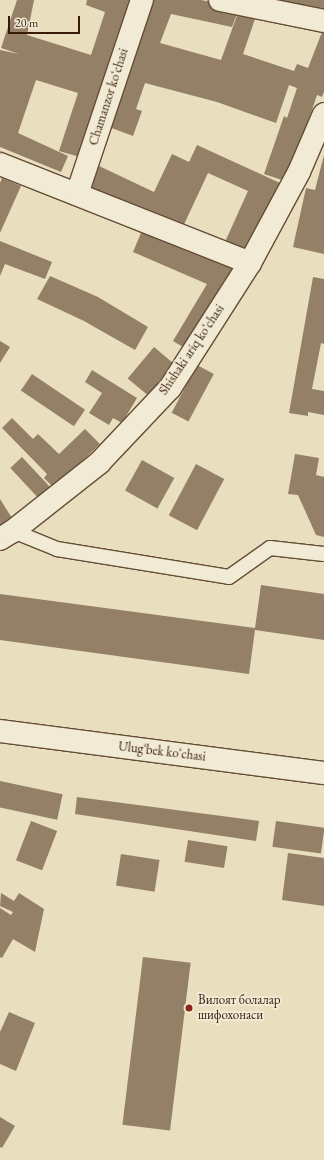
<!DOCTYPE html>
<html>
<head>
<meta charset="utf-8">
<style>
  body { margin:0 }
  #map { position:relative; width:324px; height:1160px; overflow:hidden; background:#e9debd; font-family:"EB Garamond",serif }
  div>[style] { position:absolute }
  .building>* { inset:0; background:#948066; transform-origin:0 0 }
  .roads { filter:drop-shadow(1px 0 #644c35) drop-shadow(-1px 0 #644c35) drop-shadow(0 1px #644c35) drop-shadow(0 -1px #644c35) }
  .service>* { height:14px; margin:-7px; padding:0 7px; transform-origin:7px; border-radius:7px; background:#f1ead4 }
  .minor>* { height:22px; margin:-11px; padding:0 11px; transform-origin:11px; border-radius:11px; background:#f1ead4 }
  .tertiary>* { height:22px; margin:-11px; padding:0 11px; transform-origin:11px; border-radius:11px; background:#f1ead4 }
  .dots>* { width:11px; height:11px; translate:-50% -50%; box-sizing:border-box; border:2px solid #f1ead4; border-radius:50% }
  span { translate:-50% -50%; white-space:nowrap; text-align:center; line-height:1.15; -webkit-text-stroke:4px #f1ead4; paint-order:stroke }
  .street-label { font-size:13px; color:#371b08 }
  .poi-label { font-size:13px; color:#371b08 }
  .left { translate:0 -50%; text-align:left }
  .scale { position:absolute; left:8px; top:16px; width:72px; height:18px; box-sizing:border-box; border:2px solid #371b08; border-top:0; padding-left:5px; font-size:12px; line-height:14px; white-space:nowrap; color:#371b08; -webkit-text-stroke:3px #f1ead4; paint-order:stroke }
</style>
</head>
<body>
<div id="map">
  <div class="building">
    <i style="clip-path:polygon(17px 0,34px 0,27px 35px,91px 55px,105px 12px,86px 5px,87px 0,134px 0,83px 158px,59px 151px,78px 93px,36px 80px,18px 133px,68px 156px,61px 172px,0 147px,0 50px,19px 54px,1px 48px)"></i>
    <i style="clip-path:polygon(150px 0,201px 0,239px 8px,232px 27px,171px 14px,160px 43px,221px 60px,240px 7px,257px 13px,243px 54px,294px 71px,297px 64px,308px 68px,324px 27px,324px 92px,322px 97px,317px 95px,288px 182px,264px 174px,284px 116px,287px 118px,297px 88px,289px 85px,276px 123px,217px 102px,145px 83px,136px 109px,142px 111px,133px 136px,106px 126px)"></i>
    <i style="clip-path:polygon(243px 0,324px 0,324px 16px)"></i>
    <i style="clip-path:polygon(197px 145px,280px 183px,248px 253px,225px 242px,248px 191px,208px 173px,180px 233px,85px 190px,97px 165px,154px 192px,172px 154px,189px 162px)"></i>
    <i style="clip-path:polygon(324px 155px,324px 254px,293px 247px,306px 188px,315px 190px)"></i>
    <i style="clip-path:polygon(2px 178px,21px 186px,0 233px,0 183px)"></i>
    <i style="clip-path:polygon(143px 228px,234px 268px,188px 350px,173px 341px,207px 284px,133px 252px)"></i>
    <i style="clip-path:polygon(0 241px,52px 262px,45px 279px,5px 264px,0 276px)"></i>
    <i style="clip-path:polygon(50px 276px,98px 297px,148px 327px,135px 350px,84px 321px,37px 299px)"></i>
    <i style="clip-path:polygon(313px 277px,324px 279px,324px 344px,321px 343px,312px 389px,324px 391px,324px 415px,308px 412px,308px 416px,289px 413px)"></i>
    <i style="clip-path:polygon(0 341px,10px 347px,0 363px)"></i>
    <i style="left:154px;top:347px;width:26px;height:41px;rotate:40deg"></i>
    <i style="left:197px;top:365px;width:19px;height:54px;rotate:28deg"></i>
    <i style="clip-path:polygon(92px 370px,137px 398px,122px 423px,113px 418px,109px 425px,89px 413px,102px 393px,85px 382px)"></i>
    <i style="left:32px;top:374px;width:64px;height:20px;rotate:34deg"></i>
    <i style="clip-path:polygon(12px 418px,33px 439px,38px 434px,59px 454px,85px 429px,100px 444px,54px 488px,44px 478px,47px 474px,2px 428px)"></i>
    <i style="clip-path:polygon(295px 454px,319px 458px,316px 475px,324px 477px,324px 537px,316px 535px,298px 495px,288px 494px)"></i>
    <i style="left:22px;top:457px;width:42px;height:16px;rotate:47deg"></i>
    <i style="left:142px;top:460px;width:37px;height:35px;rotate:29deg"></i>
    <i style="left:196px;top:464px;width:32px;height:58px;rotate:28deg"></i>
    <i style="clip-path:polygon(0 499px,12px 518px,0 526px)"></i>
    <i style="clip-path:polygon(261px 585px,324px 594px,324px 640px,255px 630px,249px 674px,0 640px,0 594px,255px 628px)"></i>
    <i style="left:0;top:781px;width:64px;height:26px;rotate:12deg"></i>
    <i style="clip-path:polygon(77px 797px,259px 821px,256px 841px,75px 814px)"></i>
    <i style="left:31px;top:821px;width:28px;height:42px;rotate:21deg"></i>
    <i style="left:276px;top:821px;width:49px;height:26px;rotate:8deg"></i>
    <i style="left:188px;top:840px;width:40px;height:22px;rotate:9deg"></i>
    <i style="clip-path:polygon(288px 853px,324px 858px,324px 906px,282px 900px)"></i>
    <i style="left:121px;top:854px;width:39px;height:32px;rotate:9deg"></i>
    <i style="clip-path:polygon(1px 893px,14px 901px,19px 893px,44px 909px,35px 952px,13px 939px,2px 958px,0 957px,0 908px,11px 915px,13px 912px,0 906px)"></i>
    <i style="left:143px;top:957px;width:48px;height:169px;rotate:7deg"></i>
    <i style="clip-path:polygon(9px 1012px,35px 1023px,16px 1071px,0 1064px,0 1032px)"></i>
    <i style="clip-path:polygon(0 1117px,15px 1126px,2px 1148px,0 1147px)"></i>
  </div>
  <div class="roads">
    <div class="service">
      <i style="left:13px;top:531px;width:48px;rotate:22.2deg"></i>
      <i style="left:57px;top:549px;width:174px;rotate:9.2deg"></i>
      <i style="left:229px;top:577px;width:50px;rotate:-35.3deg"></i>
      <i style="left:270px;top:548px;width:54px;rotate:6.3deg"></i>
    </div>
    <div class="minor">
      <i style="left:220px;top:0;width:106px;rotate:11.4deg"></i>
      <i style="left:0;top:164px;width:269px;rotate:21.6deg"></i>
      <i style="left:77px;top:194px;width:205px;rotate:-71.5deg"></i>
      <i style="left:0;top:539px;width:15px;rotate:-32deg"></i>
      <i style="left:13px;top:531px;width:110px;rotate:-38.3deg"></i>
      <i style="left:99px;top:463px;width:103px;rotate:-46.6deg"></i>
      <i style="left:170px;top:388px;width:148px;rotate:-57.4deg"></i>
      <i style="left:250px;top:263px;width:103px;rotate:-61.7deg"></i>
      <i style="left:299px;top:172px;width:63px;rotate:-66.7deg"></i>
    </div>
    <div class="tertiary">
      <i style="left:0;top:731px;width:327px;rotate:7.4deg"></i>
    </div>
  </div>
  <div class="dots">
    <i style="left:189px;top:1008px;background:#8f2418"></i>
  </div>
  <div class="street-label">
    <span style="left:109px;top:97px;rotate:-72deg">Chamanzor koʻchasi</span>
    <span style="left:192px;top:350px;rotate:-56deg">Shishaki ariq koʻchasi</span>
    <span style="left:162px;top:752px;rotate:7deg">Ulugʻbek koʻchasi</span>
  </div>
  <div class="poi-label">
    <span class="left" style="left:198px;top:1008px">Вилоят болалар<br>шифохонаси</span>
  </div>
  <div class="scale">20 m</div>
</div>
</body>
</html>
